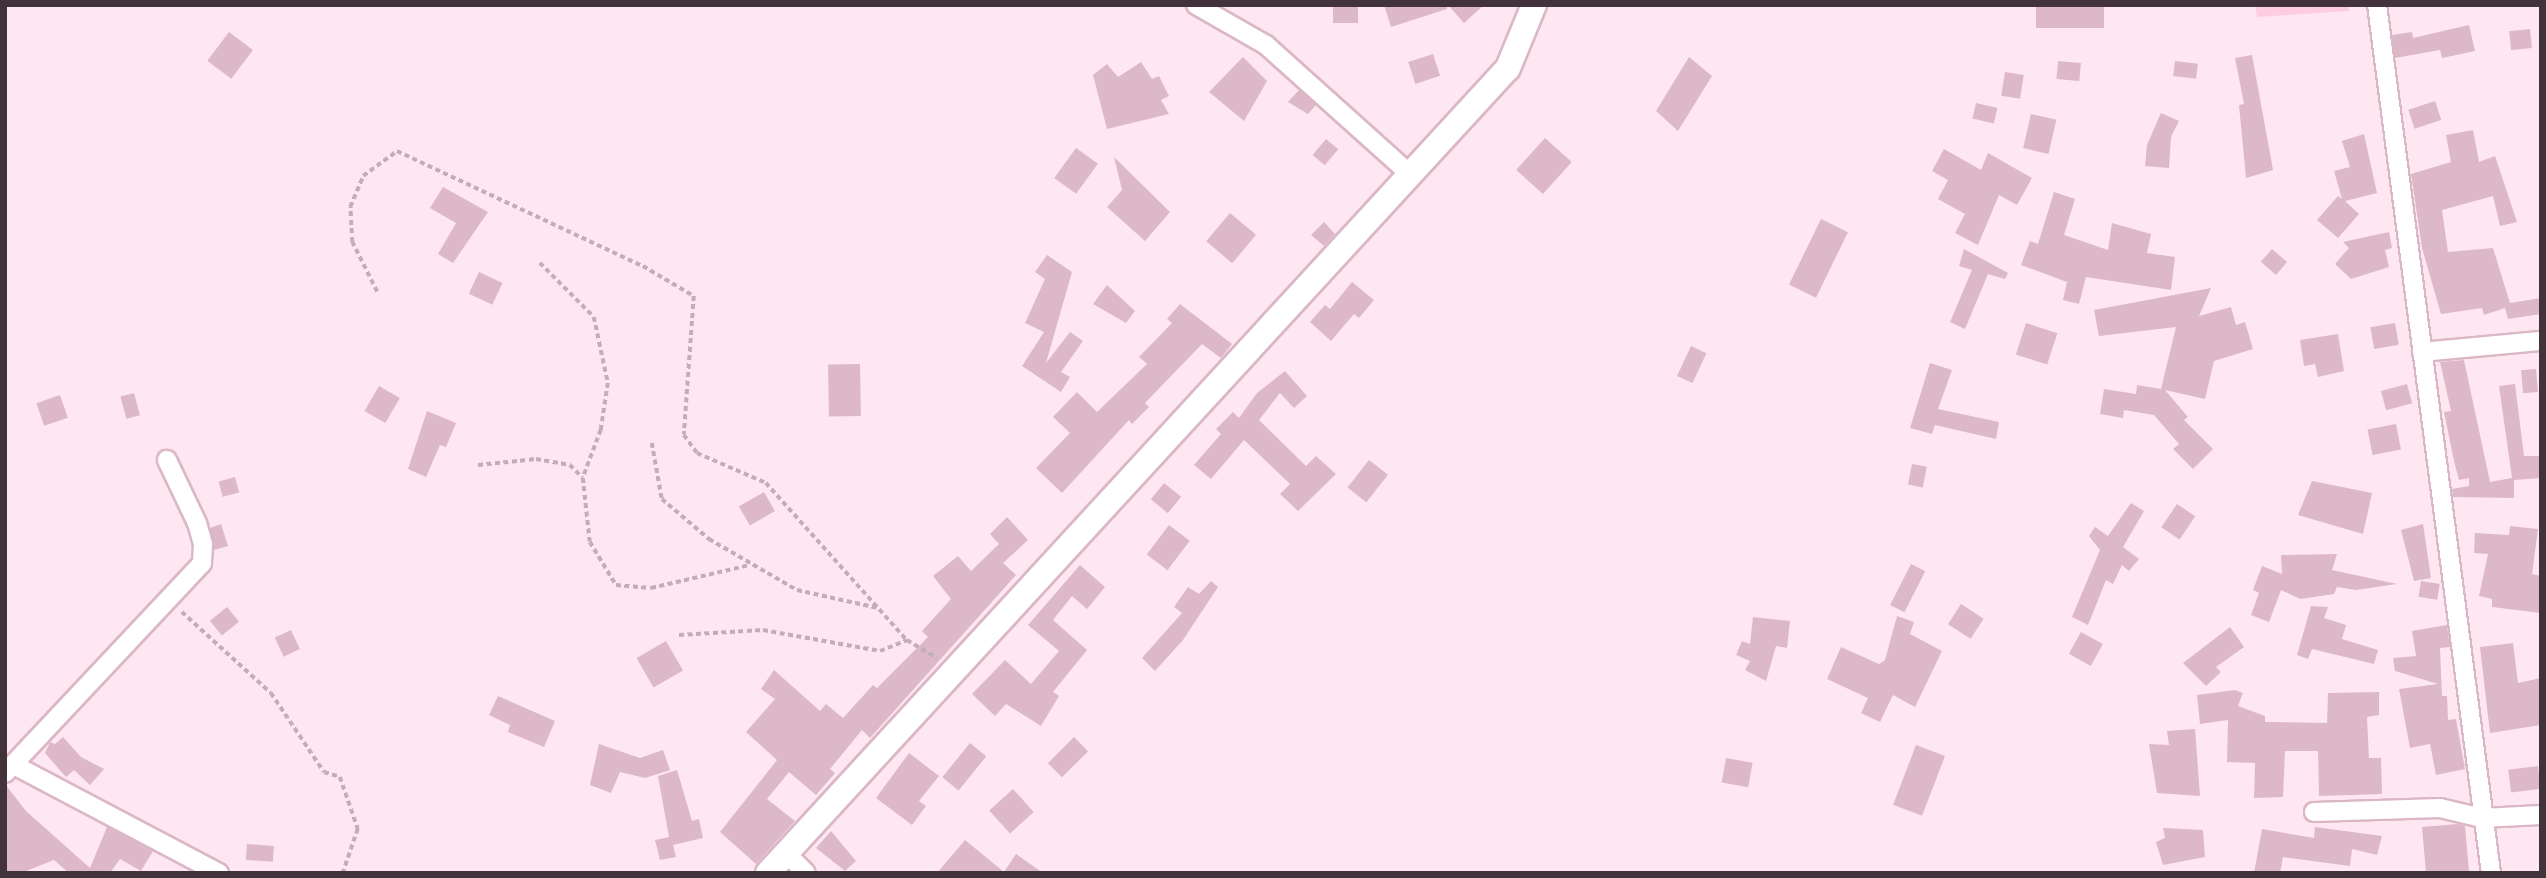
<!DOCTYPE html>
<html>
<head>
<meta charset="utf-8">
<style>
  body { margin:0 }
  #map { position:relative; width:2546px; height:878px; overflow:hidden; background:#fee7f1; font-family:Commissioner,sans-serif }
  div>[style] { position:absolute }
  .green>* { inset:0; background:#fdcce1 }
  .building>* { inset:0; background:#ddb8c8; transform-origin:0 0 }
  .path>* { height:3.5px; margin-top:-1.75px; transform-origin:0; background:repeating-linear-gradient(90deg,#c2aeb7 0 5px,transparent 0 8.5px) }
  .roads { filter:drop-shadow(2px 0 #dbb7c6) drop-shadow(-2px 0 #dbb7c6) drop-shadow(0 2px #dbb7c6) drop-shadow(0 -2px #dbb7c6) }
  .street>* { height:18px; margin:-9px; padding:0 9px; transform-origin:9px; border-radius:9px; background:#fff }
  .secondary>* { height:24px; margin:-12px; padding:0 12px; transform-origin:12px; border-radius:12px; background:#fff }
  span { translate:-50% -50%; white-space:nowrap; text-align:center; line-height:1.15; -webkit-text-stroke:5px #fcfcfc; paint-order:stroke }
  .frame { position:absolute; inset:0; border:7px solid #413339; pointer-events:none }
</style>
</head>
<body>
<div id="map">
  <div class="green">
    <i style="clip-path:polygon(2255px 5px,2349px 5px,2349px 11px,2257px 17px)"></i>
  </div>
  <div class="building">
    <i style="left:1333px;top:5px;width:25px;height:18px"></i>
    <i style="clip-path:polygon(1384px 5px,1447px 5px,1447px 9px,1391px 27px)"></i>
    <i style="clip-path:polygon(1448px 5px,1484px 5px,1464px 23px)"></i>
    <i style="left:2036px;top:5px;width:68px;height:23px"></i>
    <i style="clip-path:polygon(2469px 25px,2475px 51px,2442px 58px,2440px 50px,2395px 58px,2392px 35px,2412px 32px,2413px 38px)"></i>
    <i style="left:2530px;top:29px;width:19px;height:21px;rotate:84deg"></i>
    <i style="left:229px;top:32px;width:30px;height:36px;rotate:37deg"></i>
    <i style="left:1433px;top:54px;width:23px;height:26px;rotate:72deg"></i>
    <i style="clip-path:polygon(2252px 55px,2273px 170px,2246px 178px,2239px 105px,2244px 104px,2235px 58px)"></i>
    <i style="clip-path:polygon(1243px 57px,1267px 81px,1244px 121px,1209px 92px)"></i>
    <i style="clip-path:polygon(1689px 57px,1712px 76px,1678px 131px,1656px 111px)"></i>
    <i style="left:2058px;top:61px;width:23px;height:18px;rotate:5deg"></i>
    <i style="left:2175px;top:61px;width:23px;height:15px;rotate:7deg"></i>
    <i style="clip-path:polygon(1141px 62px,1152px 79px,1159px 76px,1169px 96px,1161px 100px,1169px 114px,1107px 129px,1093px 75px,1107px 64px,1118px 77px)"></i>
    <i style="left:2005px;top:72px;width:19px;height:24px;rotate:9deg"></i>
    <i style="clip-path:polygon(1299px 90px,1316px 105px,1308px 114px,1288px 102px)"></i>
    <i style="left:2435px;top:101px;width:20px;height:28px;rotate:72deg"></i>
    <i style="left:1976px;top:103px;width:22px;height:16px;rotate:13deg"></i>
    <i style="clip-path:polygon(2161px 113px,2179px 121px,2171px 137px,2169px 168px,2145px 166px,2147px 145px)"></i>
    <i style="left:2031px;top:114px;width:26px;height:35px;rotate:13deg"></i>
    <i style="clip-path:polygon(2473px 130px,2479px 162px,2495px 156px,2517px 222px,2500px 226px,2493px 196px,2442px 210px,2448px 252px,2493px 248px,2510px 303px,2541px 298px,2541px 314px,2508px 319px,2505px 308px,2484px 315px,2482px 308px,2441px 314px,2422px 248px,2411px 174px,2451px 162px,2446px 135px)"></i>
    <i style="clip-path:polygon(2364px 134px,2377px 193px,2345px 201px,2359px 214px,2338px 238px,2317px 220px,2338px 196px,2342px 199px,2334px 171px,2350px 167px,2342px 141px)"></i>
    <i style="left:1545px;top:138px;width:36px;height:43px;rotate:42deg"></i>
    <i style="left:1326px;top:139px;width:16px;height:21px;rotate:40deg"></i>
    <i style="left:1076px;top:148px;width:27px;height:37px;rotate:36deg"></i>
    <i style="clip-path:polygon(1944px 149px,1981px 170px,1988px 153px,2032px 178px,2017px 205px,1999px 195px,1978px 245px,1955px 233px,1965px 214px,1938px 199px,1948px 180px,1932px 171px)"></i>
    <i style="clip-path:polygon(1114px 157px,1170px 212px,1145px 241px,1107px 207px,1122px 190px)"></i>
    <i style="clip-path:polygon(443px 187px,488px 212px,453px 263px,438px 254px,456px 223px,430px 208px)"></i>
    <i style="clip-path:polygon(2054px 192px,2075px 199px,2064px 235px,2108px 250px,2112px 223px,2151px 234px,2147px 253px,2175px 257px,2171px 290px,2086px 277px,2079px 304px,2063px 300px,2067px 282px,2021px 265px,2030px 241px,2038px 244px)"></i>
    <i style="left:1230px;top:213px;width:34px;height:37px;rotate:40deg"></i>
    <i style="left:1821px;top:219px;width:30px;height:73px;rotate:26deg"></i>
    <i style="clip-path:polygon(1324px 222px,1335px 234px,1324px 246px,1311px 235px)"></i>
    <i style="clip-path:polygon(2389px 232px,2392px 248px,2385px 250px,2389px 267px,2351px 279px,2335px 264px,2349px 248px,2343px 242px)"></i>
    <i style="clip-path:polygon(1964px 249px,2008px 273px,2005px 279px,1988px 274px,1965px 329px,1950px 322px,1972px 270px,1959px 266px)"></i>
    <i style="left:2272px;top:249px;width:20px;height:17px;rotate:41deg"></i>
    <i style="clip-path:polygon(1047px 255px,1072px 272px,1046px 363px,1070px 332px,1083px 341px,1061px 372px,1070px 377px,1061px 392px,1022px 366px,1044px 332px,1025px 323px,1045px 279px,1035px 272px)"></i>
    <i style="left:479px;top:272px;width:26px;height:24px;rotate:25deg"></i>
    <i style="clip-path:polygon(1352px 282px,1374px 300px,1359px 318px,1354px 314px,1331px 341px,1310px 322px,1325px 305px,1330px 309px)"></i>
    <i style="clip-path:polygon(1107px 285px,1135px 311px,1126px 323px,1093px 304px)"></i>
    <i style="clip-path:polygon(2211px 288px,2199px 316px,2231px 307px,2236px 325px,2245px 322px,2253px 349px,2214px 361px,2205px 399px,2165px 390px,2188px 417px,2184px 420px,2213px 449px,2193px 469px,2173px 449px,2179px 444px,2154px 415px,2124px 410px,2123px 418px,2100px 414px,2104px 389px,2136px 394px,2137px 385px,2161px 389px,2176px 327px,2099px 336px,2094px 310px)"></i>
    <i style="clip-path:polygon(1180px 304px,1232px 344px,1221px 358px,1202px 344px,1145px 403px,1149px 407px,1132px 424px,1129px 420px,1062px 493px,1036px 468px,1070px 433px,1053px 417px,1077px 392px,1097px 412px,1147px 364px,1139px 357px,1172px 323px,1167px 319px)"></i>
    <i style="left:2026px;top:323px;width:33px;height:33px;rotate:18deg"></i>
    <i style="left:2395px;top:323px;width:22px;height:25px;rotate:80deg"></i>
    <i style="clip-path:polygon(2338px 334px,2344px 371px,2318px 377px,2315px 364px,2304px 366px,2300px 340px)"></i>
    <i style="left:1691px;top:346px;width:17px;height:33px;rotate:25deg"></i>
    <i style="clip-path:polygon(2464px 360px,2490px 482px,2512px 478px,2499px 386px,2515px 384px,2524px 456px,2541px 456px,2541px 478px,2514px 480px,2514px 498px,2453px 497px,2452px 489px,2469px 486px,2469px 478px,2459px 480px,2454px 461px,2444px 412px,2451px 411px,2440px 362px)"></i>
    <i style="clip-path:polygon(1930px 363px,1952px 370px,1938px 409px,1999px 422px,1996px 439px,1935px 425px,1932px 434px,1910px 428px)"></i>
    <i style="left:860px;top:364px;width:52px;height:32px;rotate:89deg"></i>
    <i style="left:2536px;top:369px;width:23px;height:15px;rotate:85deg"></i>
    <i style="clip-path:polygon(1285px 371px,1307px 396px,1294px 408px,1280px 393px,1259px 420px,1306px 466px,1316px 456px,1336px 474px,1298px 511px,1280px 494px,1290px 484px,1244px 440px,1211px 479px,1194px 465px,1221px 434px,1216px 429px,1233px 412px,1239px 418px,1257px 393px)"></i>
    <i style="left:2407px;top:384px;width:20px;height:27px;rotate:75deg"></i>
    <i style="left:379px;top:386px;width:24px;height:29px;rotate:30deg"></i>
    <i style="left:134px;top:393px;width:23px;height:14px;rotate:75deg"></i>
    <i style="left:60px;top:395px;width:24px;height:25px;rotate:71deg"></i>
    <i style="clip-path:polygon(427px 411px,456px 423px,446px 447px,440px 445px,426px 477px,408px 469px)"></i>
    <i style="left:2396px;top:424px;width:26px;height:29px;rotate:79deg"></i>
    <i style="left:1369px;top:460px;width:24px;height:35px;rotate:38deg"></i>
    <i style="left:1912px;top:464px;width:15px;height:21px;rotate:11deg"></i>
    <i style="left:235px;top:477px;width:16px;height:17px;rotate:75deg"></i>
    <i style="clip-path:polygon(2312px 481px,2372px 493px,2363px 534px,2298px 515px)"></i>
    <i style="left:1164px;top:483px;width:22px;height:21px;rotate:39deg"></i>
    <i style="left:764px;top:492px;width:22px;height:29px;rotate:60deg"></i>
    <i style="clip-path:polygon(2131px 503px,2144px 511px,2123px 547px,2139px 559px,2129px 571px,2122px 565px,2113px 584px,2106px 580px,2088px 625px,2072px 617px,2100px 550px,2089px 536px,2095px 527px,2108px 536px)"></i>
    <i style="left:2177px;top:504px;width:22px;height:28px;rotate:34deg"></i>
    <i style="clip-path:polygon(1007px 517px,1028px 540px,1003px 563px,1016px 575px,870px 738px,862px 730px,830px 769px,835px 773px,816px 795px,789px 772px,767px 799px,795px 821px,756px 864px,720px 832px,777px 760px,746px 732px,775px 699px,761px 689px,774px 670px,820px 711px,826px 704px,843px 718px,873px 685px,877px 688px,928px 637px,922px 631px,951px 599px,933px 576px,958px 556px,971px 571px,999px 544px,990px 534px)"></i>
    <i style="clip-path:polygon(221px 524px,228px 546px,214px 550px,210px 528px)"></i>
    <i style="clip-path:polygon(2423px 524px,2431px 578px,2414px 581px,2401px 530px)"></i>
    <i style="left:1169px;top:525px;width:26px;height:37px;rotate:37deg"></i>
    <i style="clip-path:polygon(2510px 526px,2538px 529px,2532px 574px,2541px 576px,2541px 613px,2492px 607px,2492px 599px,2479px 596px,2488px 554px,2474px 553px,2475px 533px,2509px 535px)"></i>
    <i style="clip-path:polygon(2337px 554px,2332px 570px,2397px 584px,2356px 590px,2337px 587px,2334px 594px,2300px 599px,2281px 590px,2269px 622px,2251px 615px,2259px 593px,2253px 590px,2262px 566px,2282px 574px,2281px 555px)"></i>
    <i style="left:1911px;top:564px;width:16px;height:46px;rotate:27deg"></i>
    <i style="clip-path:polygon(1080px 565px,1105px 587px,1087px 609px,1072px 596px,1053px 620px,1087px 650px,1053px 692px,1059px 696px,1041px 726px,1006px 704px,995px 716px,972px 694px,1005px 660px,1031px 684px,1059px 651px,1028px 625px)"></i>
    <i style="clip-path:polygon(1211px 581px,1218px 587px,1183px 640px,1155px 671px,1142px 658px,1182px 613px,1174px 607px,1188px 587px,1199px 594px)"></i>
    <i style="left:2421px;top:581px;width:19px;height:16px;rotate:9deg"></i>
    <i style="left:1961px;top:604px;width:27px;height:24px;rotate:33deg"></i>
    <i style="clip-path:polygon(2311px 606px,2328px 607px,2324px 618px,2346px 625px,2342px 639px,2378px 650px,2374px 664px,2312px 649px,2308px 659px,2297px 655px)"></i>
    <i style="left:227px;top:607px;width:19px;height:22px;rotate:51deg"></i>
    <i style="clip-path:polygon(1897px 616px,1914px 622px,1910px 634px,1942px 651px,1915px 707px,1893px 695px,1880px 722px,1861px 713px,1868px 698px,1827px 679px,1841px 647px,1879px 664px,1885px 660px)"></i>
    <i style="clip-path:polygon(1753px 617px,1790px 621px,1787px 648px,1776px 646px,1766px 681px,1745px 670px,1750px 661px,1736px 655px,1742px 641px,1750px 644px)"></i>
    <i style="clip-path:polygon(2447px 625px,2450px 647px,2440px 648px,2442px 696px,2447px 696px,2448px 720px,2456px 719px,2465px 769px,2436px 775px,2430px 744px,2410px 748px,2399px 689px,2438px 684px,2395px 671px,2393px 658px,2416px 656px,2412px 631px)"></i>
    <i style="clip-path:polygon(2230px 627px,2244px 647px,2216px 667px,2221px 672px,2206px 686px,2183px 663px)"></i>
    <i style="left:291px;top:630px;width:21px;height:18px;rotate:65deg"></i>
    <i style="left:2081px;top:632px;width:25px;height:25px;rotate:29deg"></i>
    <i style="left:666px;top:641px;width:34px;height:34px;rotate:60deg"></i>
    <i style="clip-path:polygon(2513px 643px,2518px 683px,2541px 678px,2541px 725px,2490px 733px,2480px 647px)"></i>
    <i style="clip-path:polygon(2235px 690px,2243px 693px,2238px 706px,2265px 716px,2265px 722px,2327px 723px,2328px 693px,2379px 692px,2379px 715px,2367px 717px,2369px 758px,2381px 758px,2382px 794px,2319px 796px,2318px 751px,2285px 751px,2283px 797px,2254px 798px,2255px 763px,2227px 762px,2228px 720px,2200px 724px,2197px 695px)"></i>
    <i style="clip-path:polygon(498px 696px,555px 721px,544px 747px,508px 732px,510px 725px,489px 715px)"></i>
    <i style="clip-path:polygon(2195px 729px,2200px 796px,2157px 793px,2149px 744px,2169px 745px,2167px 731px)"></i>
    <i style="clip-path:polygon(63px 737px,81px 757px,104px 769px,90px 785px,74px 770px,66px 777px,45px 753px,50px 742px,55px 744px)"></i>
    <i style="left:1074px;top:737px;width:20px;height:37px;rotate:45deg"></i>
    <i style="left:970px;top:743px;width:21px;height:44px;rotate:39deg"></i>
    <i style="clip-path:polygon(599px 744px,640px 758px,663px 750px,670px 770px,645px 778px,620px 772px,611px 793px,590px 785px)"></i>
    <i style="left:1916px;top:745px;width:31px;height:64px;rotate:21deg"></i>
    <i style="clip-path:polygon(909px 753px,939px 776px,919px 801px,926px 806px,912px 825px,876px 798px)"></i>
    <i style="left:1726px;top:758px;width:27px;height:25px;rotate:10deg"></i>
    <i style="left:2538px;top:766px;width:23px;height:30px;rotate:83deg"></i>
    <i style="clip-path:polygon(677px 770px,692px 821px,699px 819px,703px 838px,673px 845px,676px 857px,660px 860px,655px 840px,669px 837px,658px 776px)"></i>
    <i style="clip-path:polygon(5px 784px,26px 811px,90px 868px,107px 827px,153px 851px,141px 871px,120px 859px,110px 873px,69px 873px,54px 860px,21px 873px,5px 873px)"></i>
    <i style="left:1013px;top:789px;width:31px;height:32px;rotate:48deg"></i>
    <i style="clip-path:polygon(2458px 824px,2465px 826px,2469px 871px,2426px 873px,2422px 827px)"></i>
    <i style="clip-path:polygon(2315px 827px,2382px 836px,2377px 855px,2352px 849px,2350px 866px,2283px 857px,2280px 873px,2254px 873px,2262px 829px,2314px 838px)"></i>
    <i style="clip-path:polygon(2163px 828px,2203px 830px,2205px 857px,2163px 865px,2156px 842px,2165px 838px)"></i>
    <i style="clip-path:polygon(831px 831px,856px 861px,845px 871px,816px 848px)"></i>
    <i style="clip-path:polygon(965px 840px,1004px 872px,1016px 854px,1043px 873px,937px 873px)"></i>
    <i style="left:247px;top:844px;width:27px;height:16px;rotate:4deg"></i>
  </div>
  <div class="path">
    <i style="left:540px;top:263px;width:76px;rotate:45deg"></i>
    <i style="left:594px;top:317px;width:67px;rotate:78deg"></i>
    <i style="left:608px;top:383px;width:48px;rotate:98.5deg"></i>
    <i style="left:601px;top:430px;width:51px;rotate:110.6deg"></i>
    <i style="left:377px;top:292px;width:56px;rotate:-116.6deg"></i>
    <i style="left:352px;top:242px;width:35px;rotate:-93deg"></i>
    <i style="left:350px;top:207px;width:34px;rotate:-67deg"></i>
    <i style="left:363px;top:176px;width:42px;rotate:-36.3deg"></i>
    <i style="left:397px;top:151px;width:272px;rotate:25.1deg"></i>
    <i style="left:643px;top:266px;width:59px;rotate:30.5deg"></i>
    <i style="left:694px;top:296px;width:139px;rotate:94.1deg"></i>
    <i style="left:684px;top:435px;width:22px;rotate:54deg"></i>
    <i style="left:697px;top:453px;width:75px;rotate:23.5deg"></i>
    <i style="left:766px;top:483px;width:211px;rotate:48.1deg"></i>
    <i style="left:907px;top:640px;width:35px;rotate:31deg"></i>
    <i style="left:652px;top:443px;width:57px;rotate:79.9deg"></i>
    <i style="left:662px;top:499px;width:62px;rotate:40.4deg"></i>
    <i style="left:709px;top:539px;width:102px;rotate:30.1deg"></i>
    <i style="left:797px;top:590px;width:83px;rotate:12.5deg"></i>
    <i style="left:478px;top:465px;width:58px;rotate:-5.9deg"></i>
    <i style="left:536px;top:459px;width:35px;rotate:10deg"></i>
    <i style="left:570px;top:465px;width:18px;rotate:45deg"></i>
    <i style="left:583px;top:478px;width:64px;rotate:83.8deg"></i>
    <i style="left:590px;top:542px;width:50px;rotate:58.8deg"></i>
    <i style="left:616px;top:585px;width:35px;rotate:5deg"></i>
    <i style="left:651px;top:588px;width:102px;rotate:-13.1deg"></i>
    <i style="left:182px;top:612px;width:120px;rotate:42.3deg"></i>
    <i style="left:271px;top:693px;width:95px;rotate:56.1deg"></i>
    <i style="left:324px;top:772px;width:17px;rotate:17deg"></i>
    <i style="left:340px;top:777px;width:55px;rotate:70.9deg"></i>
    <i style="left:358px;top:829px;width:46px;rotate:108.8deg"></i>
    <i style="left:679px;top:635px;width:84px;rotate:-3.4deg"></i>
    <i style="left:763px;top:630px;width:119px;rotate:10.2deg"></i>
    <i style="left:880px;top:651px;width:29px;rotate:-22deg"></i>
  </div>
  <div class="roads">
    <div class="street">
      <i style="left:1196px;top:5px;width:81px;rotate:29.7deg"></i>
      <i style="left:1266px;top:45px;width:193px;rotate:41.9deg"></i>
      <i style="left:2377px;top:5px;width:875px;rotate:82.52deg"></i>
      <i style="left:2422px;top:352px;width:120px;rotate:-5.3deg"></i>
      <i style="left:14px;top:765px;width:232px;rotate:27.8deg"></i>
      <i style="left:5px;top:773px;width:288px;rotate:-46.8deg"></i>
      <i style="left:202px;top:563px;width:19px;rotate:-87deg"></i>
      <i style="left:203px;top:544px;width:22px;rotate:-106deg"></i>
      <i style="left:197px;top:523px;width:70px;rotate:-115.5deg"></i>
      <i style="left:2314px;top:812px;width:126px;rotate:-1.8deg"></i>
      <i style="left:2440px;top:808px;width:43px;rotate:13.4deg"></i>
      <i style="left:2482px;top:818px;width:59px;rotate:-2.9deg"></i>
      <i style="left:786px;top:853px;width:28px;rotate:45deg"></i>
    </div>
    <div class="secondary">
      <i style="left:768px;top:873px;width:1093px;rotate:-47.41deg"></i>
      <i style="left:1508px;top:68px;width:68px;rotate:-67.6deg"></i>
    </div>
  </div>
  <div class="frame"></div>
</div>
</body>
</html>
